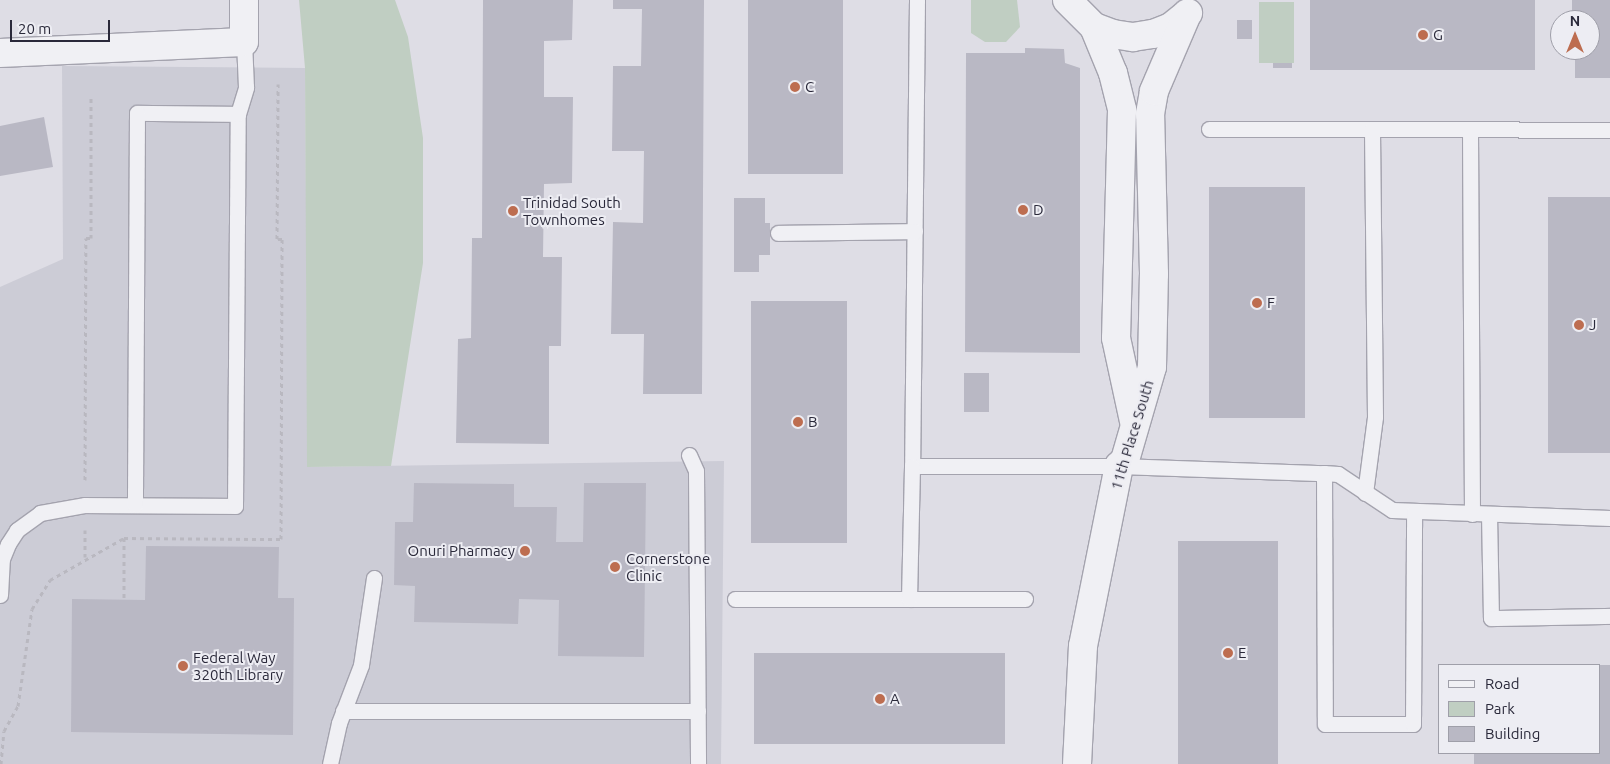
<!DOCTYPE html>
<html>
<head>
<meta charset="utf-8">
<style>
  body { margin:0 }
  #map { position:relative; width:1610px; height:764px; overflow:hidden; background:#dedde5; font-family:Ubuntu,sans-serif }
  div>[style] { position:absolute }
  .built>* { inset:0; background:#ccccd6 }
  .green>* { inset:0; background:#c0cec2; transform-origin:0 0 }
  .building>* { inset:0; background:#b9b8c4; transform-origin:0 0 }
  .path>* { height:3px; margin-top:-1.5px; transform-origin:0; background:repeating-linear-gradient(90deg,#b9b8c0 0 4px,transparent 0 8px) }
  .roads { filter:drop-shadow(1px 0 #a4a3ae) drop-shadow(-1px 0 #a4a3ae) drop-shadow(0 1px #a4a3ae) drop-shadow(0 -1px #a4a3ae) }
  .lane>* { height:15px; margin:-7.5px; padding:0 7.5px; transform-origin:7.5px; border-radius:7.5px; background:#f0f0f4 }
  .street>* { height:28px; margin:-14px; padding:0 14px; transform-origin:14px; border-radius:14px; background:#f0f0f4 }
  .dots>* { width:14px; height:14px; translate:-50% -50%; box-sizing:border-box; border:2px solid #ededf3; border-radius:50% }
  span { translate:-50% -50%; white-space:nowrap; text-align:center; line-height:1.15; -webkit-text-stroke:4px #ededf3; paint-order:stroke }
  .poi-label { font-size:15px; color:#2a293a }
  .left { translate:0 -50%; text-align:left }
  .right { translate:-100% -50%; text-align:right }
  .street-label { font-size:15px; color:#2a293a }
  .legend { position:absolute; left:1438px; top:664px; width:162px; height:90px; box-sizing:border-box; background:#ededf3; border:1px solid #9f9fa9; margin:0; padding:6px 9px; list-style:none; font-size:15px; color:#2a293a }
  .legend li { display:flex; align-items:center; gap:10px; height:25px }
  .legend b { width:25px; border:1px solid #9f9fa9 }
  .north { position:absolute; left:1550px; top:10px; width:50px; height:50px; box-sizing:border-box; background:#ededf3; border:1px solid #9f9fa9; border-radius:50%; rotate:0deg; font-size:14px; font-weight:700; line-height:20px; text-align:center; color:#2a293a }
  .north::after { content:''; display:block; margin:auto; width:18px; height:22px; background:#bd6d50; clip-path:polygon(50% 0,100% 100%,50% 72%,0 100%) }
  .scale { position:absolute; left:10px; top:20px; width:100px; height:22px; box-sizing:border-box; border:2px solid #2a293a; border-top:0; padding-left:6px; font-size:15px; line-height:18px; white-space:nowrap; color:#2a293a; -webkit-text-stroke:4px #ededf3; paint-order:stroke }
</style>
</head>
<body>
<div id="map">
  <div class="built">
    <i style="clip-path:polygon(62px 66px,305px 68px,308px 467px,724px 461px,721px 764px,0 764px,0 287px,63px 259px)"></i>
  </div>
  <div class="green">
    <i style="clip-path:polygon(299px 0,395px 0,408px 37px,423px 138px,423px 263px,391px 466px,307px 467px,305px 68px)"></i>
    <i style="clip-path:polygon(971px 0,1017px 0,1020px 27px,1006px 42px,985px 42px,971px 33px)"></i>
    <i style="left:1259px;top:2px;width:35px;height:61px"></i>
  </div>
  <div class="building">
    <i style="clip-path:polygon(483px 0,573px 0,572px 40px,544px 41px,544px 97px,573px 97px,572px 183px,544px 184px,543px 257px,562px 257px,561px 346px,549px 346px,549px 444px,456px 443px,458px 339px,471px 338px,472px 238px,482px 238px)"></i>
    <i style="clip-path:polygon(613px 0,704px 0,702px 394px,643px 394px,644px 334px,611px 334px,613px 222px,643px 223px,644px 151px,612px 151px,613px 66px,641px 66px,642px 9px,613px 9px)"></i>
    <i style="left:748px;top:0;width:95px;height:174px"></i>
    <i style="left:1310px;top:0;width:225px;height:70px"></i>
    <i style="clip-path:polygon(1572px 0,1610px 0,1610px 78px,1575px 78px,1575px 50px,1590px 50px,1590px 20px,1572px 20px)"></i>
    <i style="left:1237px;top:20px;width:15px;height:19px"></i>
    <i style="clip-path:polygon(1025px 48px,1064px 49px,1065px 63px,1080px 68px,1080px 353px,965px 352px,966px 53px,1025px 53px)"></i>
    <i style="left:1273px;top:63px;width:19px;height:5px"></i>
    <i style="clip-path:polygon(44px 117px,53px 167px,0 176px,0 126px)"></i>
    <i style="left:1209px;top:187px;width:96px;height:231px"></i>
    <i style="left:1548px;top:197px;width:62px;height:256px"></i>
    <i style="clip-path:polygon(734px 198px,765px 198px,765px 223px,770px 223px,770px 255px,759px 255px,759px 272px,734px 272px)"></i>
    <i style="left:751px;top:301px;width:96px;height:242px"></i>
    <i style="left:964px;top:373px;width:25px;height:39px"></i>
    <i style="clip-path:polygon(414px 483px,514px 484px,514px 507px,557px 507px,556px 542px,583px 542px,584px 483px,646px 483px,644px 657px,558px 656px,559px 600px,519px 599px,518px 624px,414px 622px,415px 586px,394px 585px,395px 522px,413px 522px)"></i>
    <i style="left:1178px;top:541px;width:100px;height:223px"></i>
    <i style="clip-path:polygon(146px 546px,279px 547px,278px 598px,294px 598px,293px 735px,71px 732px,72px 599px,145px 600px)"></i>
    <i style="left:754px;top:653px;width:251px;height:91px"></i>
    <i style="clip-path:polygon(1599px 665px,1610px 665px,1610px 764px,1474px 764px,1474px 753px,1599px 753px)"></i>
  </div>
  <div class="path">
    <i style="left:85px;top:480px;width:242px;rotate:-89.8deg"></i>
    <i style="left:86px;top:238px;width:5px"></i>
    <i style="left:91px;top:238px;width:141px;rotate:-90deg"></i>
    <i style="left:124px;top:538px;width:62px;rotate:90deg"></i>
    <i style="left:85px;top:557px;width:27px;rotate:-90deg"></i>
    <i style="left:1px;top:764px;width:33px;rotate:-85deg"></i>
    <i style="left:4px;top:731px;width:29px;rotate:-61deg"></i>
    <i style="left:18px;top:706px;width:98px;rotate:-81.8deg"></i>
    <i style="left:32px;top:609px;width:34px;rotate:-58deg"></i>
    <i style="left:50px;top:580px;width:85px;rotate:-29.6deg"></i>
    <i style="left:124px;top:538px;width:157px;rotate:0.4deg"></i>
    <i style="left:281px;top:539px;width:300px;rotate:-89.8deg"></i>
    <i style="left:282px;top:239px;width:5px;rotate:180deg"></i>
    <i style="left:277px;top:239px;width:155px;rotate:-89.6deg"></i>
  </div>
  <div class="roads">
    <div class="lane">
      <i style="left:917px;top:0;width:466px;rotate:90.6deg"></i>
      <i style="left:912px;top:466px;width:207px"></i>
      <i style="left:1119px;top:466px;width:205px;rotate:2deg"></i>
      <i style="left:1324px;top:473px;width:14px;rotate:4deg"></i>
      <i style="left:1338px;top:474px;width:65px;rotate:33.7deg"></i>
      <i style="left:1392px;top:510px;width:218px;rotate:2.1deg"></i>
      <i style="left:238px;top:114px;width:28px;rotate:-73deg"></i>
      <i style="left:246px;top:87px;width:45px;rotate:-92.5deg"></i>
      <i style="left:1209px;top:129px;width:163px"></i>
      <i style="left:1470px;top:130px;width:384px;rotate:89.7deg"></i>
      <i style="left:778px;top:233px;width:137px;rotate:-0.8deg"></i>
      <i style="left:689px;top:455px;width:17px;rotate:66deg"></i>
      <i style="left:696px;top:471px;width:293px;rotate:89.6deg"></i>
      <i style="left:1324px;top:473px;width:251px;rotate:89.8deg"></i>
      <i style="left:1325px;top:724px;width:88px"></i>
      <i style="left:1413px;top:724px;width:213px;rotate:-89.7deg"></i>
      <i style="left:1365px;top:493px;width:77px;rotate:-82.5deg"></i>
      <i style="left:1375px;top:417px;width:288px;rotate:-90.6deg"></i>
      <i style="left:1372px;top:129px;width:238px;rotate:0.2deg"></i>
      <i style="left:1489px;top:514px;width:104px;rotate:88.9deg"></i>
      <i style="left:1491px;top:618px;width:119px;rotate:-1deg"></i>
      <i style="left:0;top:595px;width:36px;rotate:-87deg"></i>
      <i style="left:2px;top:559px;width:16px;rotate:-68deg"></i>
      <i style="left:8px;top:544px;width:17px;rotate:-57deg"></i>
      <i style="left:17px;top:530px;width:29px;rotate:-36deg"></i>
      <i style="left:40px;top:513px;width:46px;rotate:-10.1deg"></i>
      <i style="left:85px;top:505px;width:150px;rotate:0.4deg"></i>
      <i style="left:235px;top:506px;width:392px;rotate:-89.6deg"></i>
      <i style="left:238px;top:114px;width:101px;rotate:-179.4deg"></i>
      <i style="left:137px;top:113px;width:392px;rotate:90.3deg"></i>
      <i style="left:735px;top:599px;width:290px"></i>
      <i style="left:909px;top:599px;width:133px;rotate:-88.7deg"></i>
      <i style="left:343px;top:711px;width:355px"></i>
      <i style="left:330px;top:764px;width:42px;rotate:-77.6deg"></i>
      <i style="left:339px;top:723px;width:62px;rotate:-69.2deg"></i>
      <i style="left:361px;top:665px;width:88px;rotate:-81.5deg"></i>
    </div>
    <div class="street">
      <i style="left:1067px;top:0;width:38px;rotate:45deg"></i>
      <i style="left:1094px;top:27px;width:20px;rotate:20deg"></i>
      <i style="left:1113px;top:34px;width:20px;rotate:9deg"></i>
      <i style="left:1133px;top:37px;width:20px;rotate:-9deg"></i>
      <i style="left:1153px;top:34px;width:19px;rotate:-21deg"></i>
      <i style="left:1171px;top:27px;width:22px;rotate:-39deg"></i>
      <i style="left:1094px;top:27px;width:50px;rotate:67.6deg"></i>
      <i style="left:1113px;top:73px;width:38px;rotate:76deg"></i>
      <i style="left:1122px;top:110px;width:228px;rotate:91.5deg"></i>
      <i style="left:1116px;top:338px;width:85px;rotate:77.8deg"></i>
      <i style="left:0;top:53px;width:244px;rotate:-2.6deg"></i>
      <i style="left:244px;top:42px;width:42px;rotate:-90deg"></i>
      <i style="left:1077px;top:764px;width:118px;rotate:-87.1deg"></i>
      <i style="left:1083px;top:646px;width:184px;rotate:-78.7deg"></i>
      <i style="left:1119px;top:466px;width:8px;rotate:-45deg"></i>
      <i style="left:1125px;top:460px;width:97px;rotate:-73.8deg"></i>
      <i style="left:1152px;top:367px;width:93px;rotate:-88.8deg"></i>
      <i style="left:1154px;top:274px;width:160px;rotate:-91.4deg"></i>
      <i style="left:1150px;top:114px;width:23px;rotate:-80deg"></i>
      <i style="left:1154px;top:91px;width:84px;rotate:-66.8deg"></i>
    </div>
  </div>
  <div class="dots">
    <i style="left:1423px;top:35px;background:#bd6d50"></i>
    <i style="left:795px;top:87px;background:#bd6d50"></i>
    <i style="left:1023px;top:210px;background:#bd6d50"></i>
    <i style="left:513px;top:211px;background:#bd6d50"></i>
    <i style="left:1257px;top:303px;background:#bd6d50"></i>
    <i style="left:1579px;top:325px;background:#bd6d50"></i>
    <i style="left:798px;top:422px;background:#bd6d50"></i>
    <i style="left:525px;top:551px;background:#bd6d50"></i>
    <i style="left:615px;top:567px;background:#bd6d50"></i>
    <i style="left:1228px;top:653px;background:#bd6d50"></i>
    <i style="left:183px;top:666px;background:#bd6d50"></i>
    <i style="left:880px;top:699px;background:#bd6d50"></i>
  </div>
  <div class="poi-label">
    <span class="left" style="left:1433px;top:35px">G</span>
    <span class="left" style="left:805px;top:87px">C</span>
    <span class="left" style="left:523px;top:211px">Trinidad South<br>Townhomes</span>
    <span class="left" style="left:1033px;top:210px">D</span>
    <span class="left" style="left:1267px;top:303px">F</span>
    <span class="left" style="left:1589px;top:325px">J</span>
    <span class="left" style="left:808px;top:422px">B</span>
    <span class="right" style="left:515px;top:551px">Onuri Pharmacy</span>
    <span class="left" style="left:626px;top:567px">Cornerstone<br>Clinic</span>
    <span class="left" style="left:1238px;top:653px">E</span>
    <span class="left" style="left:193px;top:666px">Federal Way<br>320th Library</span>
    <span class="left" style="left:890px;top:699px">A</span>
  </div>
  <div class="street-label">
    <span style="left:1132px;top:435px;rotate:-73deg">11th Place South</span>
  </div>
  <ul class="legend">
  <li><b style="height:6px;background:#f0f0f4"></b>Road</li>
  <li><b style="height:14px;background:#c0cec2"></b>Park</li>
  <li><b style="height:14px;background:#b9b8c4"></b>Building</li>
  </ul>
  <div class="north">N</div>
  <div class="scale">20 m</div>
</div>
</body>
</html>
